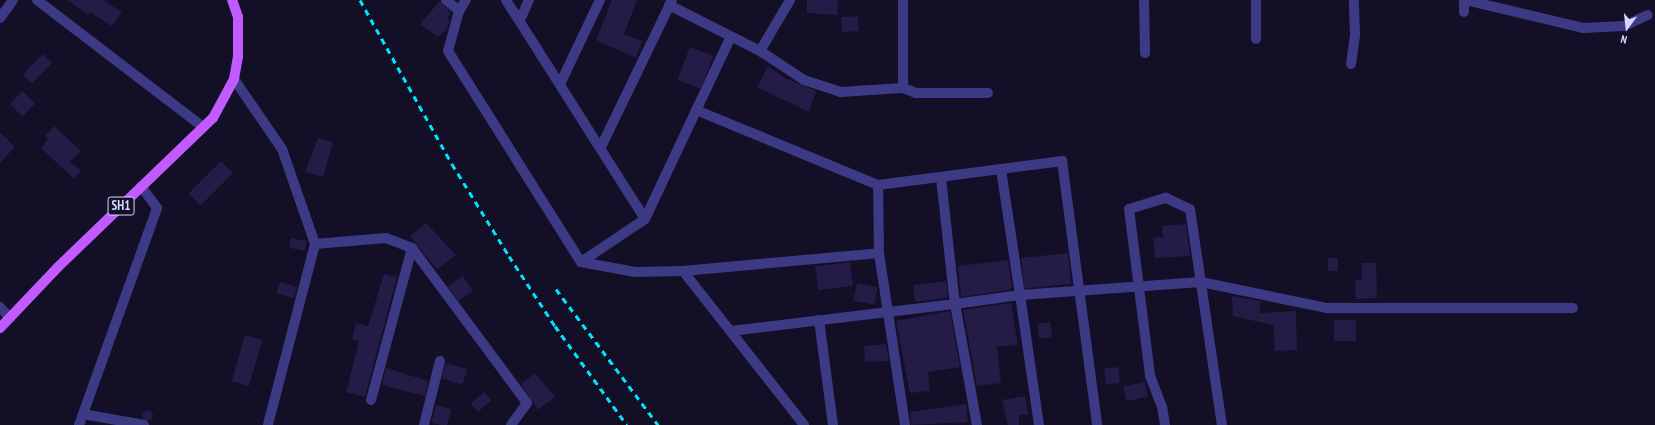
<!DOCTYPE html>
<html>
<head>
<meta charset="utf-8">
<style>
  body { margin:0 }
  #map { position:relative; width:1655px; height:425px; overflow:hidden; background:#130f26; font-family:"PT Sans Narrow",sans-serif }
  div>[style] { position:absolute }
  .building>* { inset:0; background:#241b47; transform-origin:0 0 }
  .round { border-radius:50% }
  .minor>* { height:10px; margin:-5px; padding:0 5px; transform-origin:5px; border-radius:5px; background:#3d3a85 }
  .tertiary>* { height:10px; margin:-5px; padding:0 5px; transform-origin:5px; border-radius:5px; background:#3d3a85 }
  .primary>* { height:10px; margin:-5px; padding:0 5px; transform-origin:5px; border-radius:5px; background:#c25bff }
  .rail>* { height:3px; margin-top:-1.5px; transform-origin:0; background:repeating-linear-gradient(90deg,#00e5ff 0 6px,transparent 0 11px) }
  span { translate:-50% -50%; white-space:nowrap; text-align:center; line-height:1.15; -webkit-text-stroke:3px #130f26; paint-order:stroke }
  .shield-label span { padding:1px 3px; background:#130f26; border:1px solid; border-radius:3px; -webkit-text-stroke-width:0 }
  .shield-label { font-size:13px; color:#d9d4ff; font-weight:700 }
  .north { position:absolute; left:1607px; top:8px; width:40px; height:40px; -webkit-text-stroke:3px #130f26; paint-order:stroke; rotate:195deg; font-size:11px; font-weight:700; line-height:16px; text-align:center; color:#d9d4ff }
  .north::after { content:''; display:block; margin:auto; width:14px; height:18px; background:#d9d4ff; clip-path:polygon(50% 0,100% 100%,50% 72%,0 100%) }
</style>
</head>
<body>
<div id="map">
  <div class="building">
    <i style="clip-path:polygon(67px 0,103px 0,122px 12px,112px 26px,90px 12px,88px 15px)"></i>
    <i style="clip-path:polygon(612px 0,637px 0,624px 34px,642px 41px,636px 58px,596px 40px)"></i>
    <i style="clip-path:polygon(807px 0,838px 0,837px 15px,807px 13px)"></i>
    <i style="clip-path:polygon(440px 1px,451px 13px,447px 18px,450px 20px,447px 29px,438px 37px,420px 24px)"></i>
    <i style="left:858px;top:16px;width:15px;height:17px;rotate:86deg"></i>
    <i style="left:690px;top:47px;width:25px;height:35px;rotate:21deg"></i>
    <i style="left:43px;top:54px;width:13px;height:29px;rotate:45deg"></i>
    <i style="clip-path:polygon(768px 66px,785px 78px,816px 91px,809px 112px,757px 87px)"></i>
    <i style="left:22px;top:91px;width:18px;height:18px;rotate:43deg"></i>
    <i style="clip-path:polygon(54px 126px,81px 151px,70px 162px,81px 171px,74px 179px,41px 148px,48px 139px,45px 136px)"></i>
    <i style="clip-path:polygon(0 132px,15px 147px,0 163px)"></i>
    <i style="clip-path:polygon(318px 138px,333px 142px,323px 177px,305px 172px)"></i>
    <i style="left:221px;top:161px;width:17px;height:46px;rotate:45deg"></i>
    <i style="clip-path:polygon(426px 223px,456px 255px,437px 270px,410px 236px)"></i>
    <i style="clip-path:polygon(1186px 224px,1190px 256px,1155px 258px,1153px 238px,1163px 237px,1162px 226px)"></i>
    <i style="left:291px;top:238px;width:16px;height:10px;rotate:11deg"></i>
    <i style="left:1068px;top:253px;width:31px;height:47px;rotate:84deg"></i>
    <i style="left:1328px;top:258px;width:10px;height:13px"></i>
    <i style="clip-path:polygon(1008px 260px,1012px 287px,1009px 290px,961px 297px,958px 266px)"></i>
    <i style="left:850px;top:262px;width:24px;height:35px;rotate:83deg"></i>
    <i style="clip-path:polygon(1362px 263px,1376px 263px,1377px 298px,1356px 299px,1355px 280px,1362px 280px)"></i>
    <i style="clip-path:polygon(384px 274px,397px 277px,365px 397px,346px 392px,359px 341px,352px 339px,356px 323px,368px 326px)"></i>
    <i style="left:463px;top:276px;width:18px;height:18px;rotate:56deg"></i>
    <i style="left:946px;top:281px;width:17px;height:33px;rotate:83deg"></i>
    <i style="left:280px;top:282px;width:18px;height:12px;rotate:16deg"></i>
    <i style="left:857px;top:283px;width:21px;height:18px;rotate:11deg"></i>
    <i style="clip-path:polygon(1232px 296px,1261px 301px,1259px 313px,1296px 311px,1297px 350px,1275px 351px,1273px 325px,1233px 316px)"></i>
    <i style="clip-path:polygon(1011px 303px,1018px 345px,997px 347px,1001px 383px,977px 386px,963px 310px)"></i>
    <i style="clip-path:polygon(950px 311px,960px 367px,928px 372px,930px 391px,910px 393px,896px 321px)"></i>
    <i style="left:1356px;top:320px;width:21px;height:22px;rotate:90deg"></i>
    <i style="left:1050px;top:322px;width:15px;height:13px;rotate:82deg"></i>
    <i style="left:245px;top:335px;width:18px;height:48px;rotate:16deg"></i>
    <i style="clip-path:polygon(886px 344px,889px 361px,865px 362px,864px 346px)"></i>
    <i style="left:446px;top:363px;width:22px;height:16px;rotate:16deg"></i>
    <i style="left:1118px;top:367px;width:16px;height:14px;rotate:83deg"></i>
    <i style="clip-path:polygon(386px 368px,428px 381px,425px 396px,382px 385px)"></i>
    <i style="clip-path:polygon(535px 373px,555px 397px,538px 410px,521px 384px)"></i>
    <i style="left:1145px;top:382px;width:15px;height:22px;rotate:79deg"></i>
    <i style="left:484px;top:392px;width:11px;height:18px;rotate:49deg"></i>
    <i style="clip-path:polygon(1025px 396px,1028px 414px,1019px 415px,1019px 425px,1008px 425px,1002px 400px)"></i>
    <i style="clip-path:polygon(966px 404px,968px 422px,911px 425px,910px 412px)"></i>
    <i style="left:436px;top:405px;width:16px;height:18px;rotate:15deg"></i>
    <i class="round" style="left:141.5px;top:409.5px;width:11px;height:11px"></i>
  </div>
  <div class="minor">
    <i style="left:37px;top:0;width:209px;rotate:37.4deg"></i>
    <i style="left:446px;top:0;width:17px;rotate:40deg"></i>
    <i style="left:459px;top:11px;width:41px;rotate:105.4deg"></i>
    <i style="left:448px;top:51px;width:249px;rotate:57.8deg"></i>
    <i style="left:581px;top:262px;width:55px;rotate:10.5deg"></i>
    <i style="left:635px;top:272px;width:48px;rotate:-1.2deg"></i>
    <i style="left:683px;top:271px;width:196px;rotate:51.8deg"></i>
    <i style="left:506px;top:0;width:259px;rotate:57.6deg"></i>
    <i style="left:1144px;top:0;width:53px;rotate:88.9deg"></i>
    <i style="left:1256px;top:0;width:39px;rotate:90deg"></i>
    <i style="left:1464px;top:0;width:12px;rotate:90deg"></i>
    <i style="left:1465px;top:0;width:121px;rotate:13.3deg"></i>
    <i style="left:1583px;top:28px;width:41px;rotate:-2.8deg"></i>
    <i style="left:1624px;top:26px;width:26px;rotate:-25deg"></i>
    <i style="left:669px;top:5px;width:102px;rotate:26.8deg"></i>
    <i style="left:760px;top:51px;width:53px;rotate:33.4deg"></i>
    <i style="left:804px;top:80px;width:38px;rotate:18deg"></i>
    <i style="left:840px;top:92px;width:63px;rotate:-3.6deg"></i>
    <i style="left:903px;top:88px;width:14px;rotate:21deg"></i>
    <i style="left:916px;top:93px;width:72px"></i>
    <i style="left:459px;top:11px;width:13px;rotate:-58deg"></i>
    <i style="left:0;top:18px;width:22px;rotate:-54deg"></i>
    <i style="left:520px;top:20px;width:22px;rotate:-66deg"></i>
    <i style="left:760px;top:51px;width:59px;rotate:-59.5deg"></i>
    <i style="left:1351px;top:64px;width:29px;rotate:-82deg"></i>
    <i style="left:1355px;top:35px;width:35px;rotate:-92deg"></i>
    <i style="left:561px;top:82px;width:91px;rotate:-64.6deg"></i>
    <i style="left:903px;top:88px;width:88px;rotate:-90deg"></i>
    <i style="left:696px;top:110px;width:197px;rotate:22.4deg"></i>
    <i style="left:601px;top:147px;width:163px;rotate:-64.2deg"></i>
    <i style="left:941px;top:178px;width:127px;rotate:83.7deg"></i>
    <i style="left:955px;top:304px;width:66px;rotate:-7.9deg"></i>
    <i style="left:1020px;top:295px;width:127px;rotate:-98.6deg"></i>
    <i style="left:315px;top:244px;width:71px;rotate:-4.8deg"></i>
    <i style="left:386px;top:238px;width:28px;rotate:21deg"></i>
    <i style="left:412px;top:248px;width:193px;rotate:53.4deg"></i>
    <i style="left:527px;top:403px;width:27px;rotate:126deg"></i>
    <i style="left:581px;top:262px;width:77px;rotate:-33.9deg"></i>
    <i style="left:645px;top:219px;width:200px;rotate:-64.8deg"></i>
    <i style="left:683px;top:271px;width:197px;rotate:-5.2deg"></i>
    <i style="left:0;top:307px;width:15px;rotate:48deg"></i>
    <i style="left:819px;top:320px;width:106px;rotate:82.4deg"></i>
    <i style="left:731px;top:331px;width:226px;rotate:-6.9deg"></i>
    <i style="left:955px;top:304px;width:123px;rotate:79.7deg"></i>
    <i style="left:371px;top:400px;width:157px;rotate:-74.9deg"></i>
    <i style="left:83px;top:414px;width:62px;rotate:10.2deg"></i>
    <i style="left:79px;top:425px;width:231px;rotate:-70.2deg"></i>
    <i style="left:157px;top:208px;width:27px;rotate:-126deg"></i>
    <i style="left:424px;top:425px;width:66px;rotate:-76deg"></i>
    <i style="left:905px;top:425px;width:174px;rotate:-98.6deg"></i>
    <i style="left:879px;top:253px;width:68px;rotate:-90.8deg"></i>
    <i style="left:878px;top:185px;width:186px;rotate:-7.4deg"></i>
    <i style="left:1062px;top:161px;width:266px;rotate:82.4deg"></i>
    <i style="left:1039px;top:425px;width:131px;rotate:-98.3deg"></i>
    <i style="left:1020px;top:295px;width:181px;rotate:-4.1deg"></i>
    <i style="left:1201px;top:282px;width:128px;rotate:11.7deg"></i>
    <i style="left:1326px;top:308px;width:247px"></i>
    <i style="left:1165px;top:425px;width:18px;rotate:-99deg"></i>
    <i style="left:1162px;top:407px;width:34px;rotate:-111deg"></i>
    <i style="left:1150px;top:375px;width:167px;rotate:-97.2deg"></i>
    <i style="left:1129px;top:209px;width:39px;rotate:-17deg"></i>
    <i style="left:1166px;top:198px;width:26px;rotate:25deg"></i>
    <i style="left:1190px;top:209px;width:218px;rotate:81.6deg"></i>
  </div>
  <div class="tertiary">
    <i style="left:234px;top:79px;width:85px;rotate:55.6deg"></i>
    <i style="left:282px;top:149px;width:101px;rotate:70.8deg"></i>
    <i style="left:315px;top:244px;width:187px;rotate:104.6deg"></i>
  </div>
  <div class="primary">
    <i style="left:0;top:328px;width:84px;rotate:-46.4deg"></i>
    <i style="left:58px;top:267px;width:215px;rotate:-43.9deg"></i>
    <i style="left:213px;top:118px;width:44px;rotate:-61.7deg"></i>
    <i style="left:234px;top:79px;width:22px;rotate:-80deg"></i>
    <i style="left:238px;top:57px;width:40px;rotate:-90deg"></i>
    <i style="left:238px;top:17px;width:18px;rotate:-109deg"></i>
  </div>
  <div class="rail">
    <i style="left:360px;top:0;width:188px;rotate:60.7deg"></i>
    <i style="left:452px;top:164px;width:108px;rotate:58.2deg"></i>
    <i style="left:509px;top:256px;width:84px;rotate:56.7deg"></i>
    <i style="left:555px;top:326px;width:122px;rotate:54deg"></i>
    <i style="left:556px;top:289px;width:170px;rotate:53.1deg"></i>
  </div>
  <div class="shield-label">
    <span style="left:121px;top:206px">SH1</span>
  </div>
  <div class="north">N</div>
</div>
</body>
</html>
